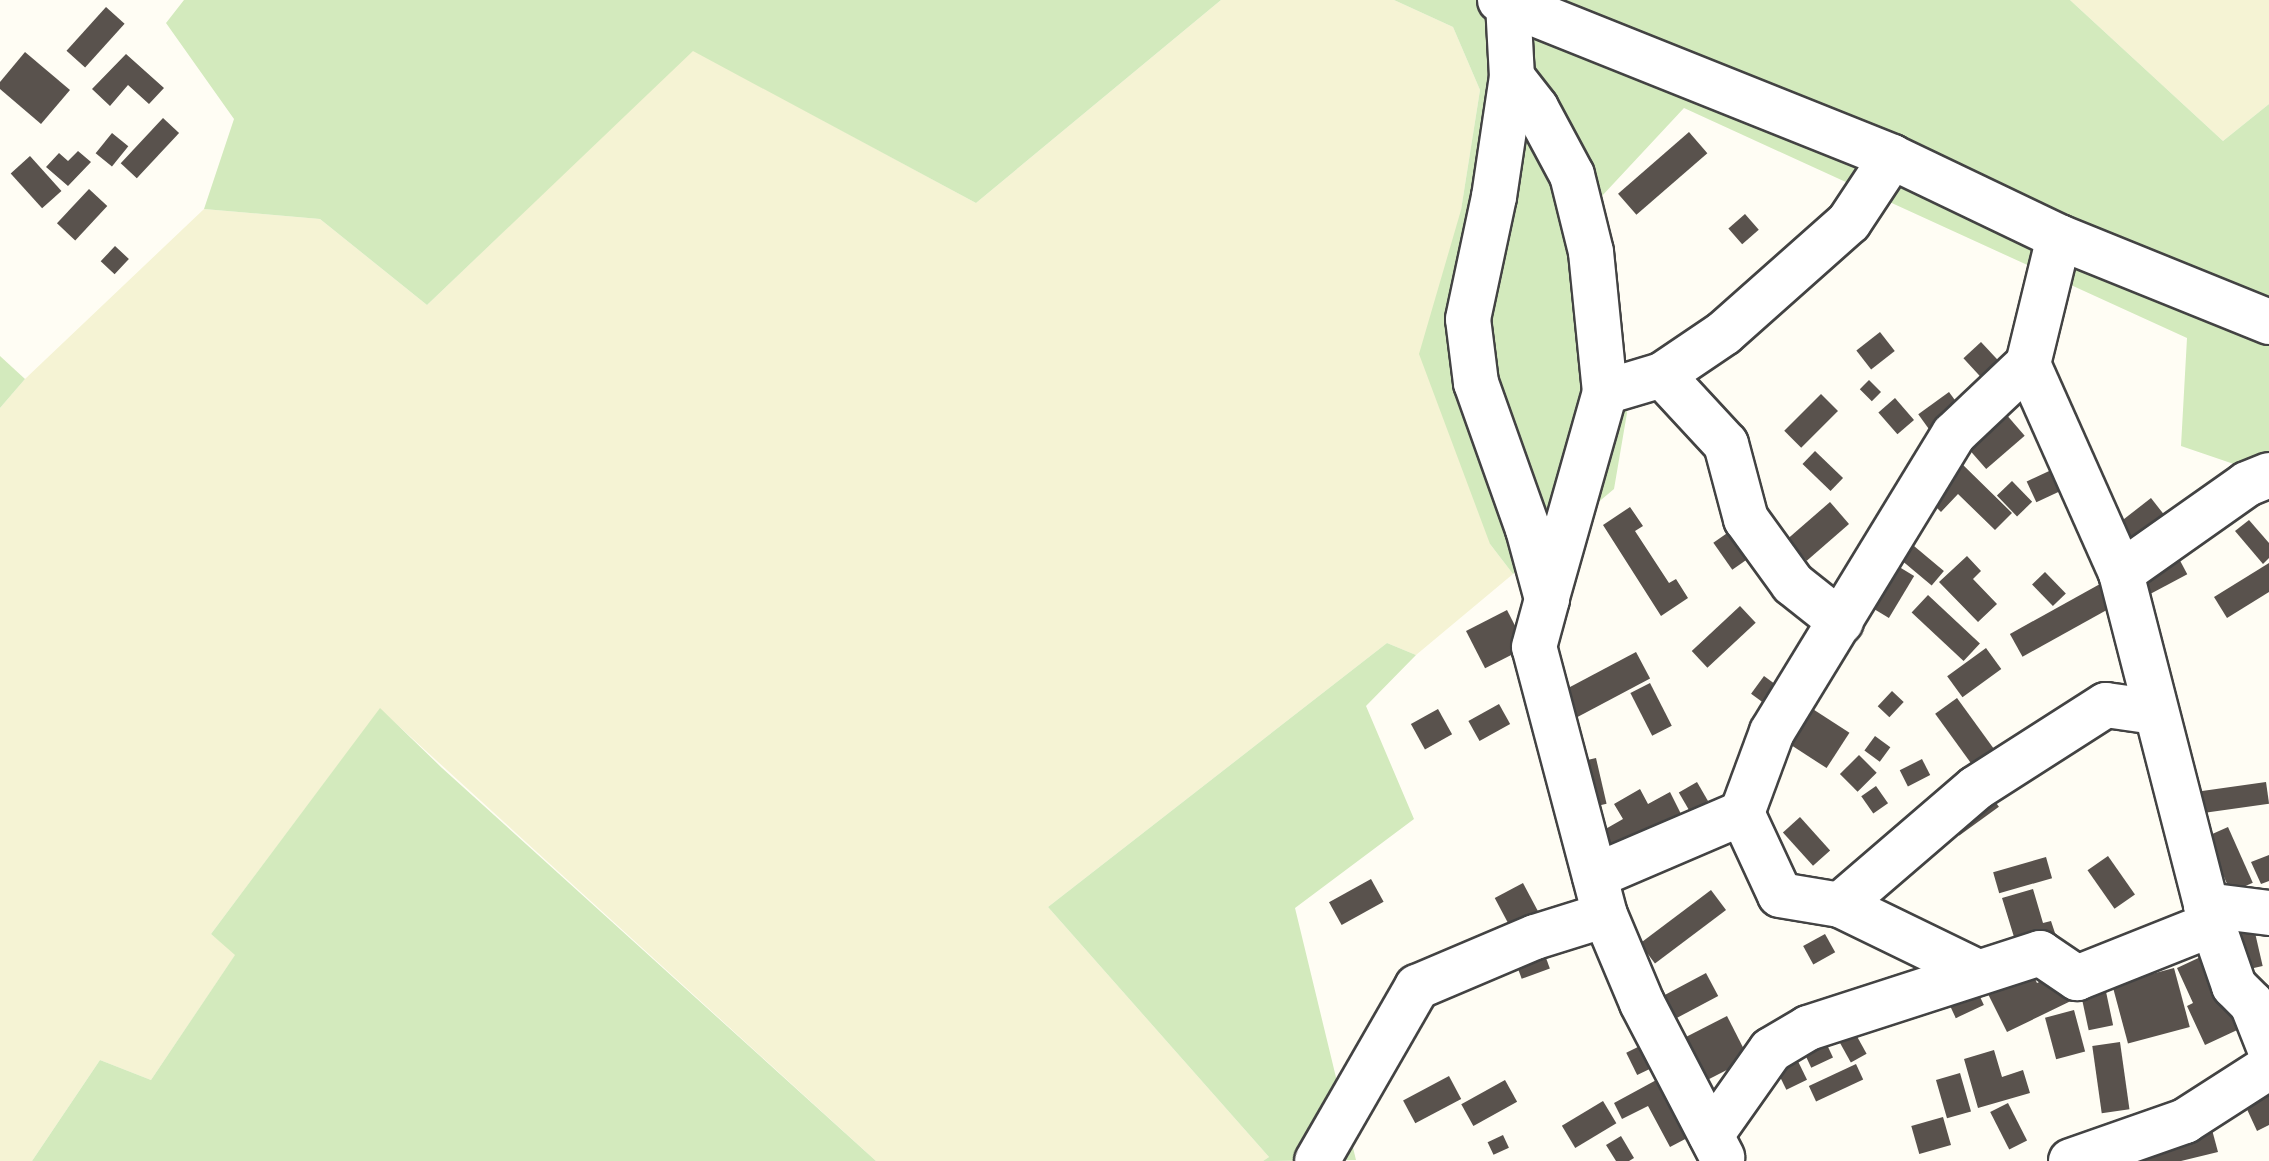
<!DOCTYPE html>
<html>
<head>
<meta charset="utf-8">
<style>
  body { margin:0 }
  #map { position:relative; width:2269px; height:1161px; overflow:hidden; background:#fffdf4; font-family:"Libre Baskerville",serif }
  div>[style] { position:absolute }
  .farmland>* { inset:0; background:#f5f3d4 }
  .green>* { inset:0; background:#d3eabd }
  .building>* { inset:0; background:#59524d; transform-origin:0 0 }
  .roads { filter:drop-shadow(2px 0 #434343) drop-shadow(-2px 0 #434343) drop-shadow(0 2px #434343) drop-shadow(0 -2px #434343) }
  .minor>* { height:44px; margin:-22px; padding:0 22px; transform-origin:22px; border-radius:22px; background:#fff }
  span { translate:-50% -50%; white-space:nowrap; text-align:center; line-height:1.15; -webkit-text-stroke:8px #fff; paint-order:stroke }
</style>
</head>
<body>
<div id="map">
  <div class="farmland">
    <i style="clip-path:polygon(1221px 0,1394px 0,1453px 27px,1480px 90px,1461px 210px,1490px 544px,1513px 574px,1416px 655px,1387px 643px,1048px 907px,1269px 1157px,1263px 1161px,876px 1161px,380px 709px,211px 934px,236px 954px,151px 1080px,100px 1060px,32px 1161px,0 1161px,0 408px,25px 379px,204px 209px,320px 219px,427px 305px,693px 50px,976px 203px)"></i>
    <i style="clip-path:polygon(2070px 0,2269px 0,2269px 104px,2223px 141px)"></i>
  </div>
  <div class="green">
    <i style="clip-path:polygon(184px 0,1221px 0,976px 203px,693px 51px,427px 305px,320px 219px,204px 209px,234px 119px,166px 23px)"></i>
    <i style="clip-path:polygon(1394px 0,2070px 0,2223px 141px,2269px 104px,2269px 476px,2181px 446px,2187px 338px,1684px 108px,1587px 212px,1627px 413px,1614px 489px,1513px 574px,1490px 544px,1419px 354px,1461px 210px,1480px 90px,1453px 27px)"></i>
    <i style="clip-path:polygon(0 356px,25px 379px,0 408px)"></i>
    <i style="clip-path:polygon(1387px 643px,1416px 655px,1366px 706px,1414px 819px,1295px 908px,1356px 1160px,1263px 1161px,1269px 1157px,1048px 907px)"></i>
    <i style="clip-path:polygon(380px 708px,442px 768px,876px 1161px,32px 1161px,100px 1060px,151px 1080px,235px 955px,211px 934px)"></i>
  </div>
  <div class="building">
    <i style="left:106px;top:7px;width:25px;height:59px;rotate:42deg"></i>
    <i style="clip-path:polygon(25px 52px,70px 90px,41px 124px,0 89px,0 82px)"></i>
    <i style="clip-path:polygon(126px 54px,164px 88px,149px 104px,128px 85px,110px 106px,92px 89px)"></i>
    <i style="left:163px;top:118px;width:22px;height:62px;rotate:43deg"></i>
    <i style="left:1689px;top:132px;width:28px;height:94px;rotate:49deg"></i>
    <i style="left:112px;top:133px;width:21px;height:26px;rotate:39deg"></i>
    <i style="clip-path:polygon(78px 151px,91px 162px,68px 186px,46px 167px,59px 153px,68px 161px)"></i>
    <i style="left:30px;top:156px;width:47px;height:26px;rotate:48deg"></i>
    <i style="left:89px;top:189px;width:25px;height:47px;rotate:43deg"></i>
    <i style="left:1745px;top:214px;width:21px;height:22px;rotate:49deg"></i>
    <i style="left:115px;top:246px;width:19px;height:21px;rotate:43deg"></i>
    <i style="left:1880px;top:332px;width:24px;height:30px;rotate:52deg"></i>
    <i style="left:1981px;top:342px;width:25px;height:24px;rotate:47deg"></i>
    <i style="left:1869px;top:380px;width:17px;height:13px;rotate:45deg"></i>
    <i style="left:1949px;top:392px;width:19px;height:38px;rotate:54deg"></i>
    <i style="left:1821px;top:394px;width:24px;height:52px;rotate:45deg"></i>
    <i style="left:1895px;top:398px;width:29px;height:22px;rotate:49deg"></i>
    <i style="left:2005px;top:413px;width:30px;height:51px;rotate:49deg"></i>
    <i style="left:1815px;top:451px;width:39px;height:18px;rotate:44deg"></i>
    <i style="clip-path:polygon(1959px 461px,2012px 513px,1995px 530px,1958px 494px,1941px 512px,1925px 496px)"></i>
    <i style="left:2062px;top:465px;width:23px;height:39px;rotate:65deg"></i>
    <i style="left:2012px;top:481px;width:29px;height:21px;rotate:46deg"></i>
    <i style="left:2151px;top:498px;width:23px;height:46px;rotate:52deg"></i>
    <i style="left:1830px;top:502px;width:29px;height:56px;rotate:49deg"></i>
    <i style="clip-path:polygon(1630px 507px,1643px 526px,1635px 531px,1669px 583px,1676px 579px,1688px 598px,1661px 616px,1603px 525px)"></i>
    <i style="clip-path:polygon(2249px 520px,2269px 543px,2269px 558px,2263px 564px,2235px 531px)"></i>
    <i style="left:1733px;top:529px;width:33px;height:24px;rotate:55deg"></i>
    <i style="left:1914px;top:546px;width:39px;height:19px;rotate:40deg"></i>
    <i style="left:2176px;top:553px;width:24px;height:51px;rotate:62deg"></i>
    <i style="clip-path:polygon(1967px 556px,1981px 571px,1973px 579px,1997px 604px,1978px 622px,1939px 582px)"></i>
    <i style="left:1891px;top:562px;width:27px;height:49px;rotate:31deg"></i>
    <i style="clip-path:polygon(2269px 563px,2269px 592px,2227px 618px,2214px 597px)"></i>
    <i style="left:2045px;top:572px;width:30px;height:18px;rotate:46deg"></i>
    <i style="left:2100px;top:584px;width:26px;height:103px;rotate:61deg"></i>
    <i style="left:1928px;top:595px;width:71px;height:24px;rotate:43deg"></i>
    <i style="left:1740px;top:606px;width:23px;height:66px;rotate:47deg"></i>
    <i style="left:1507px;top:610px;width:42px;height:46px;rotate:63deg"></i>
    <i style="left:1986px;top:648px;width:26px;height:48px;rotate:54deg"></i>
    <i style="left:1636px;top:652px;width:30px;height:95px;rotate:62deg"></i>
    <i style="left:1764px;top:676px;width:19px;height:22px;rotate:36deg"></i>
    <i style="left:1650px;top:683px;width:48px;height:22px;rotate:63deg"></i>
    <i style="left:1892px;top:691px;width:16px;height:21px;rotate:43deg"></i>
    <i style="left:1957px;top:698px;width:79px;height:27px;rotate:54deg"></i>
    <i style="left:1499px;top:704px;width:23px;height:35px;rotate:61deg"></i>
    <i style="left:1805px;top:704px;width:53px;height:42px;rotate:33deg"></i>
    <i style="left:1438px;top:709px;width:29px;height:31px;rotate:61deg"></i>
    <i style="left:1875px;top:736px;width:19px;height:18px;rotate:36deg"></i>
    <i style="left:1859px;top:755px;width:25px;height:27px;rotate:45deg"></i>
    <i style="left:1596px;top:758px;width:47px;height:21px;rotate:77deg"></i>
    <i style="left:1922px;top:759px;width:18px;height:25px;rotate:63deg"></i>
    <i style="left:1697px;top:782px;width:22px;height:21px;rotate:60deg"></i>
    <i style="left:2266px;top:782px;width:22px;height:70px;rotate:82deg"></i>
    <i style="left:1876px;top:786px;width:21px;height:18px;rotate:55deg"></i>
    <i style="clip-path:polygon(1640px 789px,1648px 804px,1670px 792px,1682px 816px,1607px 857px,1595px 835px,1623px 819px,1614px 804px)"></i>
    <i style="left:1986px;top:789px;width:22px;height:49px;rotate:54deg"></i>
    <i style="left:1800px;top:817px;width:45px;height:23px;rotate:48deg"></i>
    <i style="left:2228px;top:827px;width:61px;height:24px;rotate:66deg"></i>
    <i style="clip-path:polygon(2269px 855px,2269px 881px,2261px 884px,2251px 862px)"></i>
    <i style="left:2108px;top:856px;width:47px;height:25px;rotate:55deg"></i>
    <i style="left:2046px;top:857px;width:22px;height:55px;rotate:74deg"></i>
    <i style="left:1371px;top:879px;width:26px;height:48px;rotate:61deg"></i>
    <i style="left:1523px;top:883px;width:32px;height:32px;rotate:62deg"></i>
    <i style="clip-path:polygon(2033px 889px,2043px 923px,2051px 921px,2057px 939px,2018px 950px,2002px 898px)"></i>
    <i style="left:1711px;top:890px;width:25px;height:89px;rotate:53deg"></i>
    <i style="left:2253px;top:924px;width:43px;height:17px;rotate:77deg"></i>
    <i style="left:1825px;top:934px;width:21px;height:25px;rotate:61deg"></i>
    <i style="left:1542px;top:947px;width:23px;height:30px;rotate:70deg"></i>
    <i style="clip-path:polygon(2209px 953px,2248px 1025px,2205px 1045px,2187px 1006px,2193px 1003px,2177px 968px)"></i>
    <i style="clip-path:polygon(2026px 960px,2037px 983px,2063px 971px,2077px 998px,2007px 1032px,1982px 982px)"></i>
    <i style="left:2174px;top:968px;width:61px;height:64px;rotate:75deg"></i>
    <i style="left:1706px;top:973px;width:26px;height:60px;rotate:62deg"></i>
    <i style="left:1975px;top:986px;width:21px;height:31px;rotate:65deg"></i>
    <i style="left:2105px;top:987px;width:39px;height:25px;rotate:78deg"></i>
    <i style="left:2074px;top:1010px;width:43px;height:30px;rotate:75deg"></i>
    <i style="left:1727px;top:1016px;width:48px;height:62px;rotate:63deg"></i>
    <i style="left:1854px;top:1031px;width:26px;height:18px;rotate:61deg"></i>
    <i style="left:1822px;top:1034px;width:26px;height:24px;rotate:65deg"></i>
    <i style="left:2120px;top:1042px;width:68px;height:28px;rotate:82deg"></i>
    <i style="left:1646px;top:1043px;width:25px;height:22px;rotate:64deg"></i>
    <i style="clip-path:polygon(1994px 1050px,2002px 1077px,2023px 1070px,2030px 1093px,1978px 1108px,1964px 1059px)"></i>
    <i style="left:1793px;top:1051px;width:32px;height:23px;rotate:64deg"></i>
    <i style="left:1856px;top:1064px;width:17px;height:52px;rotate:65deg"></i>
    <i style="left:1960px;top:1073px;width:40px;height:25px;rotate:74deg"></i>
    <i style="left:1449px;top:1076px;width:26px;height:52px;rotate:62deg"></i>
    <i style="clip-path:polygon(1660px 1078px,1691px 1136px,1670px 1147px,1648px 1106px,1622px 1119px,1614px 1103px)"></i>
    <i style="left:1505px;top:1080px;width:25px;height:50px;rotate:61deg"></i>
    <i style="clip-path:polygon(2269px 1081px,2269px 1125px,2257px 1131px,2240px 1094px)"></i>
    <i style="left:1603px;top:1101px;width:26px;height:48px;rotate:59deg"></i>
    <i style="left:2008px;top:1103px;width:42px;height:20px;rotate:63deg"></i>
    <i style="left:1943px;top:1117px;width:29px;height:33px;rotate:74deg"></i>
    <i style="clip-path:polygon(2211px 1126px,2218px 1152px,2181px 1161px,2096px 1161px)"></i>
    <i style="left:1503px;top:1135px;width:14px;height:17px;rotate:65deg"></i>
    <i style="clip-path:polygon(1621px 1136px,1634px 1158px,1629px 1161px,1616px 1161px,1606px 1145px)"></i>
  </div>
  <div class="roads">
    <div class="minor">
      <i style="left:1500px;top:0;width:422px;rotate:21.8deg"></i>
      <i style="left:1892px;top:157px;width:185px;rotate:25.6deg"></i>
      <i style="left:2059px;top:237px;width:227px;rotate:22deg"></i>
      <i style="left:1512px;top:77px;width:39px;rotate:52deg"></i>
      <i style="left:1536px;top:108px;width:76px;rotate:61.8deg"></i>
      <i style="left:1572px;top:175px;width:79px;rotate:76.1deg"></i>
      <i style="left:1591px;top:252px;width:141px;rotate:84.3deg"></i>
      <i style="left:1605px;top:392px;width:213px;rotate:105.8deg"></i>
      <i style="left:2059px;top:237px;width:131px;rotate:103.7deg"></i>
      <i style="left:2028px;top:364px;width:229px;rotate:66deg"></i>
      <i style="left:2121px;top:573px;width:343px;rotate:75.6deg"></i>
      <i style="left:2206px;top:905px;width:86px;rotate:70.9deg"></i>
      <i style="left:2234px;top:986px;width:25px;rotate:45deg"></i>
      <i style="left:2252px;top:1004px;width:46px;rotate:68.4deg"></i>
      <i style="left:1662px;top:375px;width:94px;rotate:47.2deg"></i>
      <i style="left:1726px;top:444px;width:78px;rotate:75.1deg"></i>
      <i style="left:1746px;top:519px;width:80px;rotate:54.1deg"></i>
      <i style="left:1793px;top:584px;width:61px;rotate:38.4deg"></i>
      <i style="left:1605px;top:392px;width:59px;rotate:-16.6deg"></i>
      <i style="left:1662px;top:375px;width:75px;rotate:-34.1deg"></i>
      <i style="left:1724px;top:333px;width:167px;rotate:-41.6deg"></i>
      <i style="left:1849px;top:222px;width:78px;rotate:-56.5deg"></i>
      <i style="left:2121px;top:573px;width:154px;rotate:-35.2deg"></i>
      <i style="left:2247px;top:484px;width:24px;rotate:-22deg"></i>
      <i style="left:1742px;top:813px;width:90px;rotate:65.1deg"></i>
      <i style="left:1780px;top:895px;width:61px;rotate:9.5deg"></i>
      <i style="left:1840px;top:905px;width:179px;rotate:-40.7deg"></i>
      <i style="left:1976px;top:788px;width:154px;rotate:-32.6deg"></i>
      <i style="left:2106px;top:705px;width:49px;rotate:8.1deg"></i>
      <i style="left:1595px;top:876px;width:160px;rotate:-23.2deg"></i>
      <i style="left:1742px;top:813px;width:86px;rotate:-69.7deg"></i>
      <i style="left:1772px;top:732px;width:349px;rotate:-58.6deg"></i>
      <i style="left:1954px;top:434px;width:102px;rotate:-43.4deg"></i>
      <i style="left:1840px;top:905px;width:151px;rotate:25.9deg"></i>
      <i style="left:2206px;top:905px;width:64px;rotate:7.2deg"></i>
      <i style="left:1605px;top:915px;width:95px;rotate:67.2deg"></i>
      <i style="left:1642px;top:1003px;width:174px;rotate:62.5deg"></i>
      <i style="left:1711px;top:1135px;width:104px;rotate:-54.8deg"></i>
      <i style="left:1771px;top:1050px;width:43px;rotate:-30.7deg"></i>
      <i style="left:1808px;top:1028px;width:244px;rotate:-17.9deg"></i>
      <i style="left:2040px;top:953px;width:45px;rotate:34deg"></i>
      <i style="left:2077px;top:978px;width:146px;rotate:-21.7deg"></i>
      <i style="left:1317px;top:1161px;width:201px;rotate:-60.1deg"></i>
      <i style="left:1417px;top:987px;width:128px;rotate:-23deg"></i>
      <i style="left:1535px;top:937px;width:73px;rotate:-17.4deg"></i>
      <i style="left:1605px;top:915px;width:277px;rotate:-104.8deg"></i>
      <i style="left:1534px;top:647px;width:50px;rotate:-74.8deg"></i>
      <i style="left:1547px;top:599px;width:73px;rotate:-105.2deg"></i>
      <i style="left:1528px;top:529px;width:155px;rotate:-109.6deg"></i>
      <i style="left:1476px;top:383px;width:64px;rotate:-97.1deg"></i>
      <i style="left:1468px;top:319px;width:125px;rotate:-78deg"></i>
      <i style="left:1494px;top:197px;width:121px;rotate:-81.5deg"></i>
      <i style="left:1512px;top:77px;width:74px;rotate:-93.1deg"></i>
      <i style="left:2071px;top:1161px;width:121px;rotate:-19.3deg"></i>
      <i style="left:2185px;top:1121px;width:100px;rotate:-32.7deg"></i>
    </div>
  </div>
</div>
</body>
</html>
